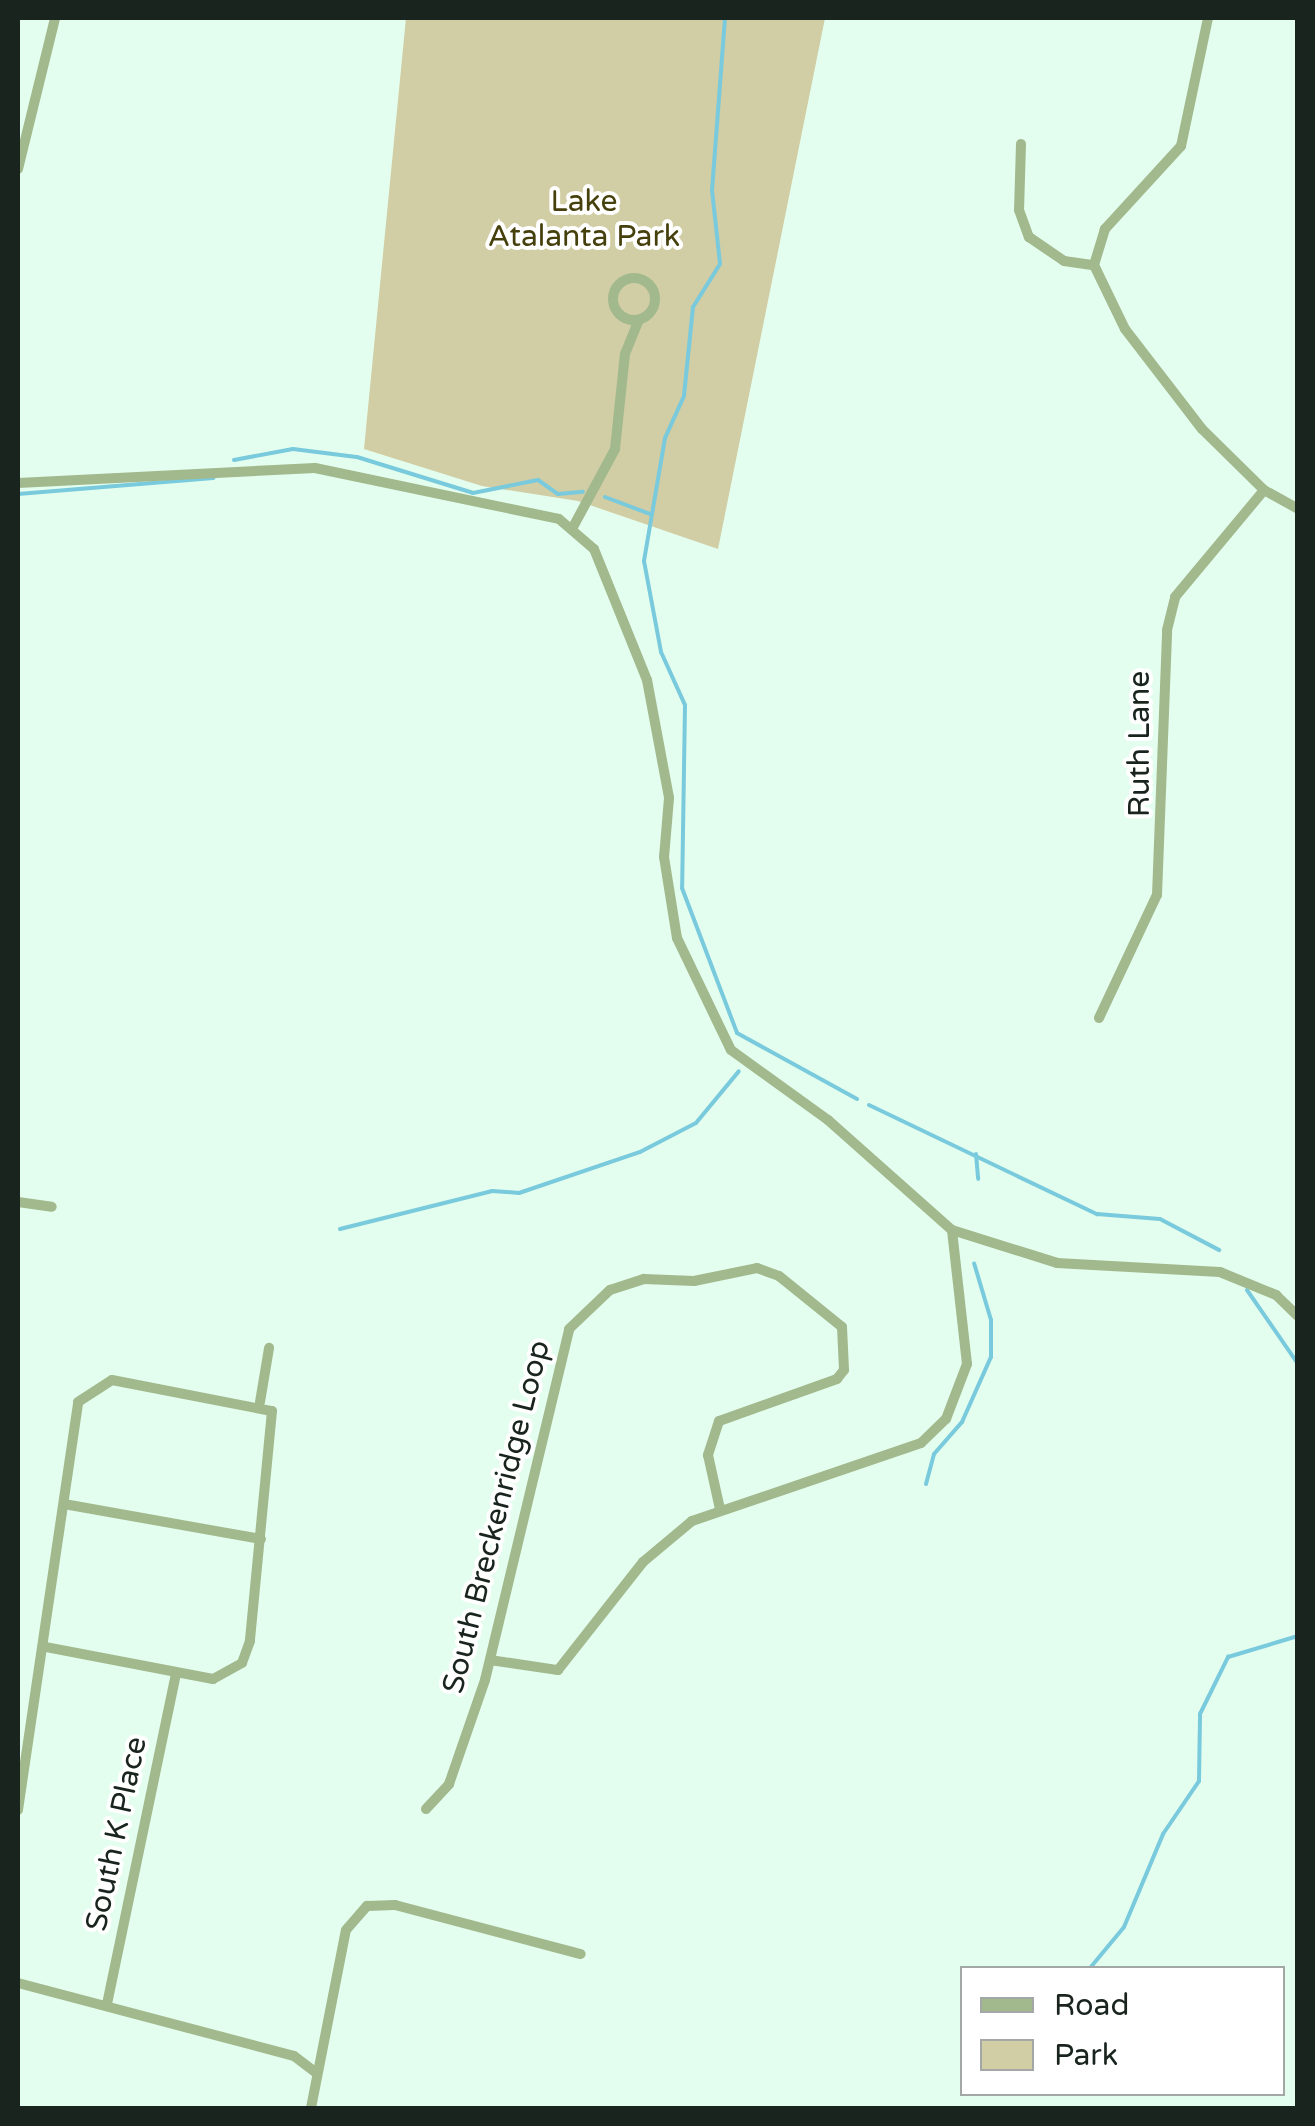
<!DOCTYPE html>
<html>
<head>
<meta charset="utf-8">
<style>
  body { margin:0 }
  #map { position:relative; width:1315px; height:2126px; overflow:hidden; background:#e3feee; font-family:"Varela Round",sans-serif }
  div>[style] { position:absolute }
  .green>* { inset:0; background:#d1cda4 }
  .stream>* { height:4px; margin:-2px; padding:0 2px; transform-origin:2px; border-radius:2px; background:#79cadd }
  .street>* { height:10px; margin:-5px; padding:0 5px; transform-origin:5px; border-radius:5px; background:#a2b98e }
  .street>.ring { margin:-5px; padding:0; box-sizing:content-box; background:none; border:10px solid #a2b98e; border-radius:50% }
  span { translate:-50% -50%; white-space:nowrap; text-align:center; line-height:1.15; -webkit-text-stroke:8px #fff; paint-order:stroke }
  .park-label { font-size:30px; color:#46400d }
  .street-label { font-size:30px; color:#1a241e }
  .frame { position:absolute; inset:0; border:20px solid #1a241e; pointer-events:none }
  .legend { position:absolute; left:960px; top:1966px; width:325px; height:130px; box-sizing:border-box; background:#fff; border:2px solid #a3a7a5; margin:0; padding:12px 18px; list-style:none; font-size:30px; color:#1a241e }
  .legend li { display:flex; align-items:center; gap:20px; height:50px }
  .legend b { width:50px; border:2px solid #a3a7a5 }
</style>
</head>
<body>
<div id="map">
  <div class="green">
    <i style="clip-path:polygon(406px 18px,825px 18px,718px 549px,578px 501px,482px 486px,364px 449px)"></i>
  </div>
  <div class="stream">
    <i style="left:725px;top:18px;width:172px;rotate:94.3deg"></i>
    <i style="left:712px;top:190px;width:74px;rotate:83.8deg"></i>
    <i style="left:720px;top:264px;width:51px;rotate:122.1deg"></i>
    <i style="left:693px;top:307px;width:89px;rotate:95.8deg"></i>
    <i style="left:684px;top:396px;width:46px;rotate:114.3deg"></i>
    <i style="left:665px;top:438px;width:125px;rotate:99.7deg"></i>
    <i style="left:644px;top:561px;width:93px;rotate:79.4deg"></i>
    <i style="left:661px;top:652px;width:58px;rotate:65.6deg"></i>
    <i style="left:685px;top:705px;width:183px;rotate:90.9deg"></i>
    <i style="left:682px;top:888px;width:155px;rotate:69.2deg"></i>
    <i style="left:737px;top:1033px;width:137px;rotate:28.8deg"></i>
    <i style="left:234px;top:460px;width:60px;rotate:-10.6deg"></i>
    <i style="left:293px;top:449px;width:64px;rotate:7.1deg"></i>
    <i style="left:357px;top:457px;width:121px;rotate:17.2deg"></i>
    <i style="left:473px;top:493px;width:66px;rotate:-11.3deg"></i>
    <i style="left:538px;top:480px;width:24px;rotate:35deg"></i>
    <i style="left:558px;top:494px;width:25px;rotate:-5deg"></i>
    <i style="left:18px;top:494px;width:196px;rotate:-4.7deg"></i>
    <i style="left:605px;top:497px;width:48px;rotate:20.7deg"></i>
    <i style="left:869px;top:1105px;width:253px;rotate:25.6deg"></i>
    <i style="left:1097px;top:1214px;width:63px;rotate:4.5deg"></i>
    <i style="left:1160px;top:1219px;width:67px;rotate:27.7deg"></i>
    <i style="left:976px;top:1154px;width:25px;rotate:85deg"></i>
    <i style="left:340px;top:1229px;width:157px;rotate:-14deg"></i>
    <i style="left:492px;top:1191px;width:27px;rotate:4deg"></i>
    <i style="left:519px;top:1193px;width:128px;rotate:-18.7deg"></i>
    <i style="left:640px;top:1152px;width:63px;rotate:-27.4deg"></i>
    <i style="left:696px;top:1123px;width:67px;rotate:-50.4deg"></i>
    <i style="left:1247px;top:1290px;width:90px;rotate:55.4deg"></i>
    <i style="left:926px;top:1484px;width:31px;rotate:-75deg"></i>
    <i style="left:934px;top:1454px;width:43px;rotate:-48.8deg"></i>
    <i style="left:962px;top:1422px;width:71px;rotate:-66deg"></i>
    <i style="left:991px;top:1357px;width:37px;rotate:-90deg"></i>
    <i style="left:991px;top:1320px;width:59px;rotate:-106.6deg"></i>
    <i style="left:1090px;top:1968px;width:53px;rotate:-50.3deg"></i>
    <i style="left:1124px;top:1927px;width:101px;rotate:-67.2deg"></i>
    <i style="left:1163px;top:1834px;width:64px;rotate:-55.8deg"></i>
    <i style="left:1199px;top:1781px;width:67px;rotate:-89.1deg"></i>
    <i style="left:1200px;top:1714px;width:64px;rotate:-63.8deg"></i>
    <i style="left:1228px;top:1657px;width:73px;rotate:-16.7deg"></i>
  </div>
  <div class="street">
    <i style="left:1208px;top:18px;width:131px;rotate:101.9deg"></i>
    <i style="left:1181px;top:146px;width:113px;rotate:132.5deg"></i>
    <i style="left:1105px;top:229px;width:38px;rotate:107deg"></i>
    <i style="left:1094px;top:265px;width:71px;rotate:64.2deg"></i>
    <i style="left:1125px;top:329px;width:126px;rotate:52.4deg"></i>
    <i style="left:1202px;top:429px;width:87px;rotate:44.5deg"></i>
    <i style="left:1264px;top:490px;width:39px;rotate:29deg"></i>
    <i style="left:1021px;top:144px;width:66px;rotate:91.7deg"></i>
    <i style="left:1019px;top:210px;width:29px;rotate:70deg"></i>
    <i style="left:1029px;top:237px;width:42px;rotate:34.4deg"></i>
    <i style="left:1064px;top:261px;width:30px;rotate:8deg"></i>
    <i style="left:18px;top:169px;width:155px;rotate:-76.2deg"></i>
    <i class="ring" style="left:613px;top:278px;width:32px;height:32px"></i>
    <i style="left:18px;top:483px;width:297px;rotate:-2.9deg"></i>
    <i style="left:315px;top:468px;width:249px;rotate:11.8deg"></i>
    <i style="left:559px;top:519px;width:46px;rotate:40.6deg"></i>
    <i style="left:594px;top:549px;width:141px;rotate:68deg"></i>
    <i style="left:647px;top:680px;width:120px;rotate:79.4deg"></i>
    <i style="left:669px;top:798px;width:59px;rotate:94.8deg"></i>
    <i style="left:664px;top:857px;width:82px;rotate:80.9deg"></i>
    <i style="left:677px;top:938px;width:124px;rotate:64.3deg"></i>
    <i style="left:731px;top:1050px;width:120px;rotate:35.8deg"></i>
    <i style="left:828px;top:1120px;width:166px;rotate:41.6deg"></i>
    <i style="left:952px;top:1230px;width:110px;rotate:17.4deg"></i>
    <i style="left:1057px;top:1263px;width:163px;rotate:3.2deg"></i>
    <i style="left:1220px;top:1272px;width:61px;rotate:22.3deg"></i>
    <i style="left:1276px;top:1295px;width:30px;rotate:44deg"></i>
    <i style="left:572px;top:529px;width:91px;rotate:-61.7deg"></i>
    <i style="left:615px;top:449px;width:96px;rotate:-84deg"></i>
    <i style="left:625px;top:354px;width:37px;rotate:-68deg"></i>
    <i style="left:1099px;top:1018px;width:136px;rotate:-64.8deg"></i>
    <i style="left:1157px;top:895px;width:265px;rotate:-87.8deg"></i>
    <i style="left:1167px;top:630px;width:34px;rotate:-76deg"></i>
    <i style="left:1175px;top:597px;width:139px;rotate:-50.2deg"></i>
    <i style="left:18px;top:1202px;width:34px;rotate:8deg"></i>
    <i style="left:260px;top:1402px;width:55px;rotate:-80.5deg"></i>
    <i style="left:64px;top:1504px;width:200px;rotate:10.1deg"></i>
    <i style="left:490px;top:1660px;width:69px;rotate:8.4deg"></i>
    <i style="left:558px;top:1670px;width:137px;rotate:-51.8deg"></i>
    <i style="left:643px;top:1562px;width:64px;rotate:-39.9deg"></i>
    <i style="left:692px;top:1521px;width:242px;rotate:-18.8deg"></i>
    <i style="left:921px;top:1443px;width:35px;rotate:-44deg"></i>
    <i style="left:946px;top:1419px;width:59px;rotate:-69.1deg"></i>
    <i style="left:967px;top:1364px;width:135px;rotate:-96.4deg"></i>
    <i style="left:426px;top:1809px;width:34px;rotate:-47deg"></i>
    <i style="left:449px;top:1784px;width:110px;rotate:-70.9deg"></i>
    <i style="left:485px;top:1680px;width:361px;rotate:-76.5deg"></i>
    <i style="left:569px;top:1329px;width:57px;rotate:-43.6deg"></i>
    <i style="left:610px;top:1290px;width:36px;rotate:-18deg"></i>
    <i style="left:644px;top:1279px;width:50px;rotate:2.3deg"></i>
    <i style="left:694px;top:1281px;width:64px;rotate:-11.7deg"></i>
    <i style="left:757px;top:1268px;width:23px;rotate:20deg"></i>
    <i style="left:779px;top:1276px;width:81px;rotate:39deg"></i>
    <i style="left:842px;top:1327px;width:43px;rotate:87.3deg"></i>
    <i style="left:844px;top:1370px;width:11px;rotate:128deg"></i>
    <i style="left:837px;top:1379px;width:125px;rotate:160.4deg"></i>
    <i style="left:719px;top:1421px;width:36px;rotate:108deg"></i>
    <i style="left:708px;top:1455px;width:55px;rotate:77.5deg"></i>
    <i style="left:18px;top:1810px;width:412px;rotate:-81.6deg"></i>
    <i style="left:78px;top:1402px;width:40px;rotate:-32.9deg"></i>
    <i style="left:112px;top:1380px;width:163px;rotate:11deg"></i>
    <i style="left:272px;top:1411px;width:231px;rotate:95.5deg"></i>
    <i style="left:250px;top:1641px;width:23px;rotate:110deg"></i>
    <i style="left:242px;top:1663px;width:33px;rotate:151deg"></i>
    <i style="left:213px;top:1679px;width:171px;rotate:-169.2deg"></i>
    <i style="left:18px;top:1983px;width:285px;rotate:14.8deg"></i>
    <i style="left:294px;top:2056px;width:26px;rotate:37deg"></i>
    <i style="left:107px;top:2004px;width:337px;rotate:-78.2deg"></i>
    <i style="left:311px;top:2108px;width:181px;rotate:-78.9deg"></i>
    <i style="left:346px;top:1930px;width:32px;rotate:-49deg"></i>
    <i style="left:367px;top:1906px;width:28px;rotate:-2deg"></i>
    <i style="left:395px;top:1905px;width:192px;rotate:14.8deg"></i>
  </div>
  <div class="park-label">
    <span style="left:584px;top:219px">Lake<br>Atalanta Park</span>
  </div>
  <div class="street-label">
    <span style="left:1140px;top:744px;rotate:-90deg">Ruth Lane</span>
    <span style="left:497px;top:1517px;rotate:-76deg">South Breckenridge Loop</span>
    <span style="left:117px;top:1834px;rotate:-78deg">South K Place</span>
  </div>
  <div class="frame"></div>
  <ul class="legend">
  <li><b style="height:12px;background:#a2b98e"></b>Road</li>
  <li><b style="height:28px;background:#d1cda4"></b>Park</li>
  </ul>
</div>
</body>
</html>
